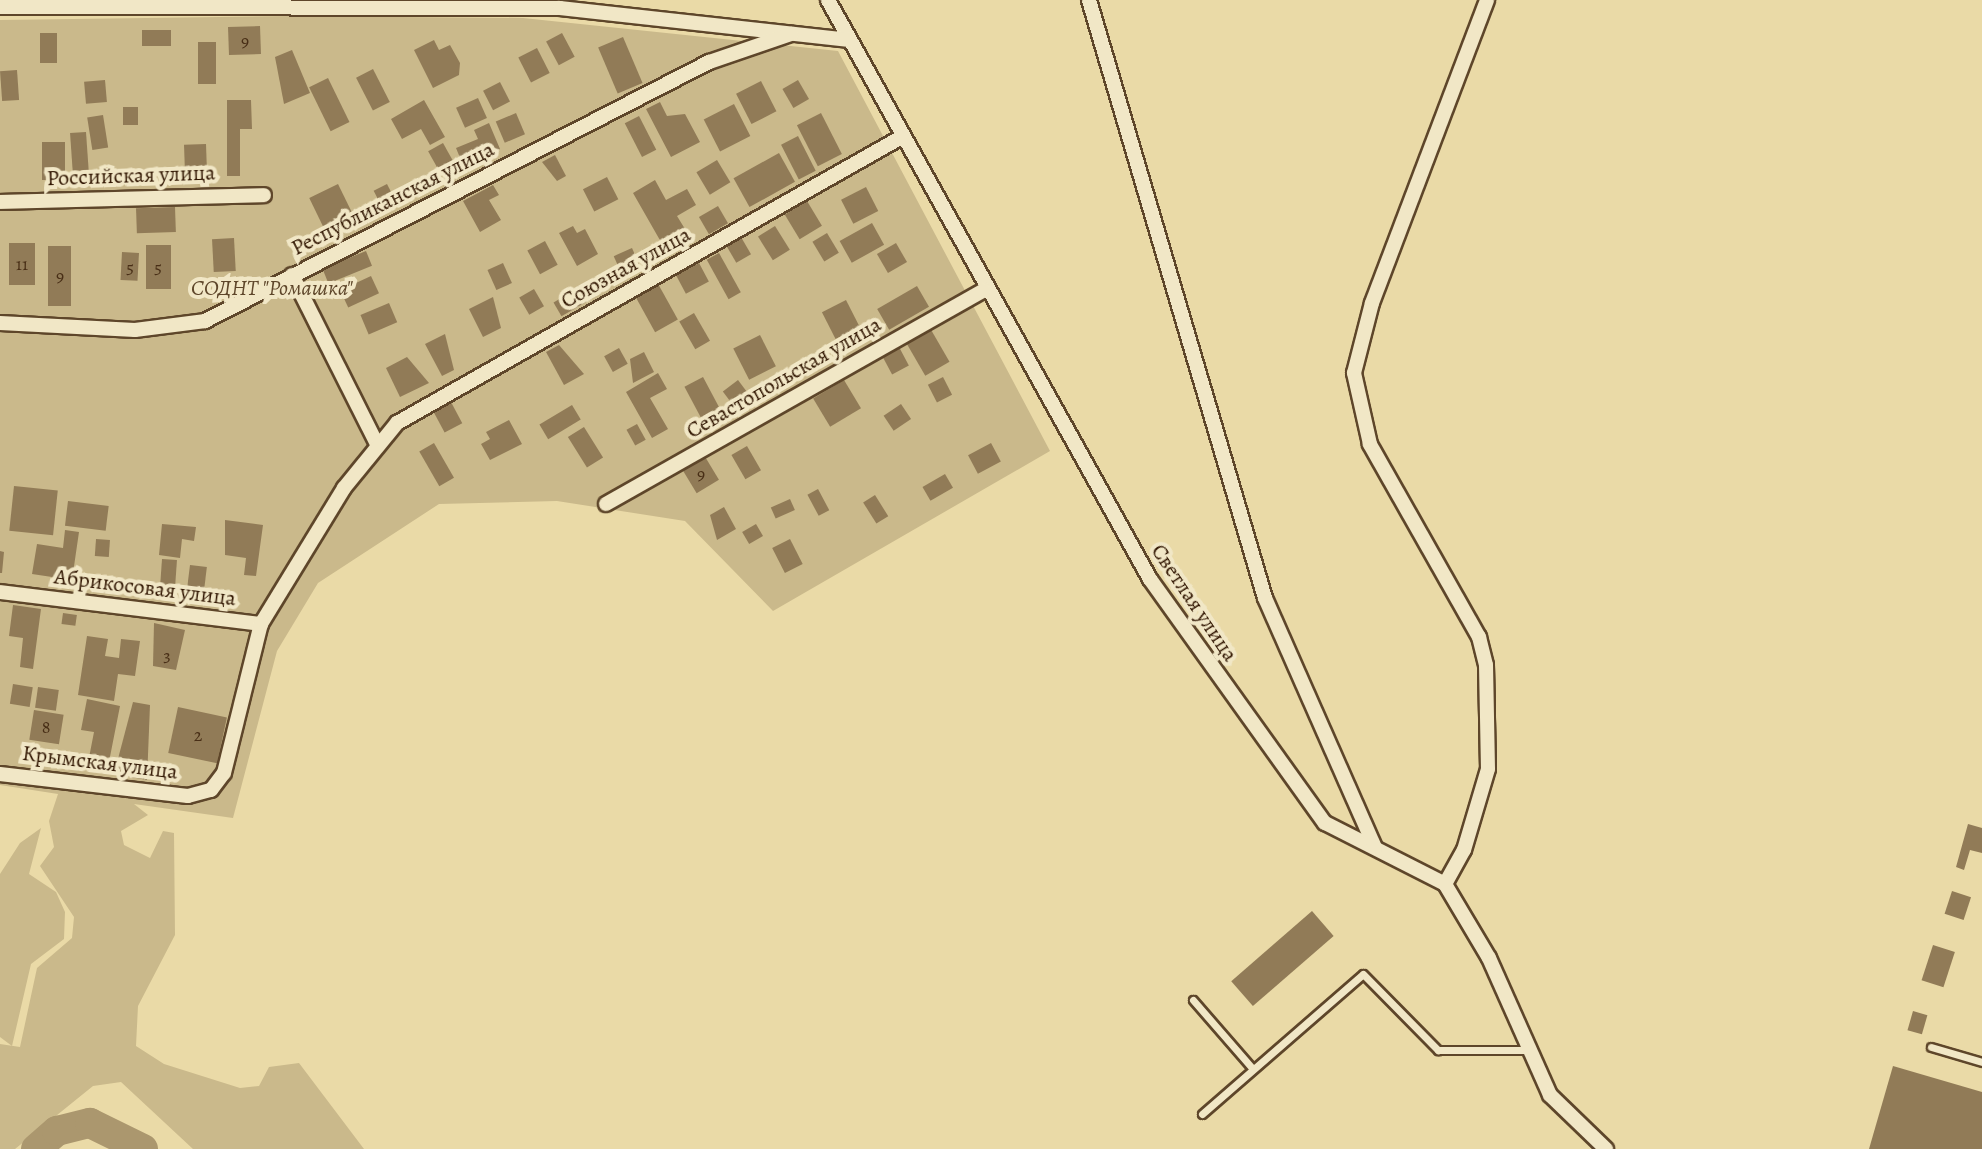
<!DOCTYPE html>
<html>
<head>
<meta charset="utf-8">
<style>
  body { margin:0 }
  #map { position:relative; width:1982px; height:1149px; overflow:hidden; background:#eadaa7; font-family:Alegreya,serif }
  div>[style] { position:absolute }
  .green>* { inset:0; background:#cab98b }
  .river>* { height:30px; margin:-15px; padding:0 15px; transform-origin:15px; border-radius:15px; background:#ab976e }
  .building>* { inset:0; background:#917b57; transform-origin:0 0 }
  .roads { filter:drop-shadow(2px 0 #5e462a) drop-shadow(-2px 0 #5e462a) drop-shadow(0 2px #5e462a) drop-shadow(0 -2px #5e462a) }
  .service>* { height:7px; margin:-3.5px; padding:0 3.5px; transform-origin:3.5px; border-radius:3.5px; background:#f1e7c6 }
  .minor>* { height:14px; margin:-7px; padding:0 7px; transform-origin:7px; border-radius:7px; background:#f1e7c6 }
  span { translate:-50% -50%; white-space:nowrap; text-align:center; line-height:1.15; -webkit-text-stroke:8px #f1e7c6; paint-order:stroke }
  .number-label { font-size:18px; color:#482e16 }
  .number-label span { -webkit-text-stroke-width:0 }
  .street-label { font-size:22px; color:#301500 }
  .park-label { font-size:22px; color:#5e462a; font-style:italic }
</style>
</head>
<body>
<div id="map">
  <div class="green">
    <i style="clip-path:polygon(291px 16px,523px 18px,838px 51px,1050px 451px,773px 611px,685px 521px,557px 501px,439px 504px,318px 583px,277px 651px,233px 818px,134px 804px,148px 815px,121px 831px,124px 845px,150px 858px,163px 831px,174px 833px,175px 935px,138px 1006px,136px 1046px,164px 1064px,240px 1088px,259px 1086px,269px 1067px,299px 1063px,364px 1149px,193px 1149px,121px 1082px,93px 1086px,15px 1149px,0 1149px,0 1044px,20px 1047px,37px 968px,72px 938px,74px 917px,40px 866px,54px 847px,49px 821px,58px 794px,0 785px,0 20px)"></i>
    <i style="clip-path:polygon(41px 828px,29px 874px,56px 892px,65px 912px,64px 939px,31px 964px,12px 1046px,0 1037px,0 874px,20px 843px)"></i>
  </div>
  <div class="river">
    <i style="left:36px;top:1149px;width:28px;rotate:-41deg"></i>
    <i style="left:57px;top:1131px;width:34px;rotate:-14deg"></i>
    <i style="left:90px;top:1123px;width:59px;rotate:26.1deg"></i>
  </div>
  <div class="building">
    <i style="left:260px;top:26px;width:28px;height:32px;rotate:88deg"></i>
    <i style="left:171px;top:30px;width:16px;height:29px;rotate:90deg"></i>
    <i style="left:40px;top:33px;width:17px;height:30px"></i>
    <i style="left:562px;top:33px;width:27px;height:18px;rotate:62deg"></i>
    <i style="left:623px;top:37px;width:50px;height:27px;rotate:67deg"></i>
    <i style="clip-path:polygon(434px 40px,439px 50px,450px 45px,460px 63px,459px 75px,433px 88px,414px 50px)"></i>
    <i style="left:198px;top:42px;width:18px;height:42px"></i>
    <i style="left:537px;top:48px;width:28px;height:21px;rotate:63deg"></i>
    <i style="clip-path:polygon(292px 50px,310px 93px,284px 104px,275px 57px)"></i>
    <i style="left:373px;top:69px;width:37px;height:19px;rotate:63deg"></i>
    <i style="left:17px;top:70px;width:30px;height:17px;rotate:86deg"></i>
    <i style="left:328px;top:78px;width:49px;height:21px;rotate:64deg"></i>
    <i style="left:105px;top:80px;width:22px;height:21px;rotate:85deg"></i>
    <i style="left:798px;top:80px;width:22px;height:18px;rotate:60deg"></i>
    <i style="left:761px;top:81px;width:34px;height:28px;rotate:63deg"></i>
    <i style="left:500px;top:82px;width:22px;height:19px;rotate:63deg"></i>
    <i style="left:478px;top:98px;width:22px;height:24px;rotate:66deg"></i>
    <i style="clip-path:polygon(227px 100px,251px 100px,252px 129px,240px 129px,240px 176px,227px 176px)"></i>
    <i style="clip-path:polygon(424px 100px,445px 137px,430px 145px,421px 129px,402px 139px,391px 119px)"></i>
    <i style="clip-path:polygon(660px 102px,667px 116px,685px 114px,700px 142px,671px 157px,646px 109px)"></i>
    <i style="left:734px;top:104px;width:36px;height:34px;rotate:63deg"></i>
    <i style="left:123px;top:107px;width:15px;height:18px"></i>
    <i style="left:516px;top:113px;width:23px;height:22px;rotate:67deg"></i>
    <i style="left:821px;top:113px;width:46px;height:27px;rotate:63deg"></i>
    <i style="left:103px;top:115px;width:33px;height:16px;rotate:81deg"></i>
    <i style="left:639px;top:116px;width:38px;height:16px;rotate:63deg"></i>
    <i style="clip-path:polygon(489px 123px,500px 149px,463px 165px,456px 148px,478px 139px,474px 130px)"></i>
    <i style="left:86px;top:132px;width:48px;height:16px;rotate:86deg"></i>
    <i style="left:798px;top:136px;width:39px;height:19px;rotate:63deg"></i>
    <i style="left:42px;top:142px;width:23px;height:38px"></i>
    <i style="left:443px;top:143px;width:25px;height:17px;rotate:61deg"></i>
    <i style="left:206px;top:144px;width:33px;height:22px;rotate:88deg"></i>
    <i style="left:779px;top:153px;width:33px;height:52px;rotate:61deg"></i>
    <i style="clip-path:polygon(555px 155px,566px 176px,557px 181px,542px 162px)"></i>
    <i style="left:717px;top:160px;width:26px;height:24px;rotate:59deg"></i>
    <i style="left:607px;top:177px;width:25px;height:27px;rotate:63deg"></i>
    <i style="clip-path:polygon(655px 180px,666px 200px,687px 189px,696px 205px,677px 216px,685px 229px,661px 242px,633px 193px)"></i>
    <i style="left:338px;top:184px;width:41px;height:32px;rotate:64deg"></i>
    <i style="left:387px;top:184px;width:18px;height:15px;rotate:63deg"></i>
    <i style="clip-path:polygon(493px 185px,499px 195px,489px 200px,501px 220px,480px 232px,463px 201px)"></i>
    <i style="left:866px;top:187px;width:27px;height:28px;rotate:63deg"></i>
    <i style="left:807px;top:201px;width:29px;height:26px;rotate:59deg"></i>
    <i style="left:718px;top:206px;width:20px;height:22px;rotate:60deg"></i>
    <i style="left:175px;top:207px;width:25px;height:39px;rotate:88deg"></i>
    <i style="left:872px;top:223px;width:25px;height:37px;rotate:61deg"></i>
    <i style="clip-path:polygon(573px 226px,577px 233px,585px 229px,598px 254px,577px 266px,559px 233px)"></i>
    <i style="left:775px;top:226px;width:28px;height:20px;rotate:58deg"></i>
    <i style="left:827px;top:233px;width:23px;height:17px;rotate:59deg"></i>
    <i style="left:741px;top:237px;width:20px;height:17px;rotate:60deg"></i>
    <i style="left:234px;top:238px;width:33px;height:22px;rotate:87deg"></i>
    <i style="left:545px;top:241px;width:27px;height:20px;rotate:62deg"></i>
    <i style="left:9px;top:243px;width:26px;height:42px"></i>
    <i style="left:896px;top:243px;width:22px;height:22px;rotate:60deg"></i>
    <i style="left:146px;top:245px;width:25px;height:44px"></i>
    <i style="left:48px;top:246px;width:23px;height:60px"></i>
    <i style="left:632px;top:248px;width:24px;height:20px;rotate:66deg"></i>
    <i style="left:366px;top:251px;width:16px;height:47px;rotate:68deg"></i>
    <i style="left:122px;top:252px;width:17px;height:28px;rotate:3deg"></i>
    <i style="left:719px;top:253px;width:45px;height:14px;rotate:61deg"></i>
    <i style="left:503px;top:263px;width:22px;height:17px;rotate:66deg"></i>
    <i style="left:699px;top:263px;width:21px;height:26px;rotate:62deg"></i>
    <i style="left:371px;top:276px;width:19px;height:34px;rotate:65deg"></i>
    <i style="left:589px;top:282px;width:16px;height:41px;rotate:60deg"></i>
    <i style="left:657px;top:282px;width:43px;height:26px;rotate:61deg"></i>
    <i style="left:917px;top:286px;width:24px;height:46px;rotate:60deg"></i>
    <i style="left:534px;top:289px;width:20px;height:17px;rotate:60deg"></i>
    <i style="clip-path:polygon(493px 297px,501px 328px,483px 337px,469px 309px)"></i>
    <i style="left:846px;top:300px;width:30px;height:27px;rotate:63deg"></i>
    <i style="left:389px;top:303px;width:21px;height:31px;rotate:67deg"></i>
    <i style="left:694px;top:313px;width:32px;height:17px;rotate:60deg"></i>
    <i style="left:930px;top:328px;width:39px;height:28px;rotate:60deg"></i>
    <i style="clip-path:polygon(445px 334px,454px 370px,442px 376px,425px 344px)"></i>
    <i style="left:760px;top:335px;width:35px;height:30px;rotate:63deg"></i>
    <i style="clip-path:polygon(559px 345px,584px 374px,564px 385px,546px 352px)"></i>
    <i style="left:899px;top:347px;width:21px;height:19px;rotate:62deg"></i>
    <i style="left:619px;top:348px;width:18px;height:17px;rotate:61deg"></i>
    <i style="clip-path:polygon(644px 352px,654px 372px,633px 383px,630px 359px)"></i>
    <i style="clip-path:polygon(407px 357px,429px 383px,400px 397px,386px 368px)"></i>
    <i style="clip-path:polygon(658px 373px,667px 389px,650px 398px,668px 429px,652px 438px,626px 392px)"></i>
    <i style="left:703px;top:377px;width:47px;height:21px;rotate:62deg"></i>
    <i style="left:943px;top:377px;width:20px;height:17px;rotate:63deg"></i>
    <i style="left:738px;top:380px;width:15px;height:19px;rotate:53deg"></i>
    <i style="left:844px;top:380px;width:33px;height:36px;rotate:59deg"></i>
    <i style="left:451px;top:402px;width:24px;height:20px;rotate:62deg"></i>
    <i style="left:901px;top:404px;width:18px;height:21px;rotate:56deg"></i>
    <i style="left:572px;top:405px;width:17px;height:38px;rotate:59deg"></i>
    <i style="clip-path:polygon(509px 420px,522px 444px,490px 460px,481px 444px,490px 439px,486px 432px)"></i>
    <i style="left:637px;top:424px;width:18px;height:12px;rotate:61deg"></i>
    <i style="left:584px;top:427px;width:36px;height:19px;rotate:58deg"></i>
    <i style="left:434px;top:443px;width:40px;height:17px;rotate:60deg"></i>
    <i style="left:991px;top:443px;width:21px;height:26px;rotate:62deg"></i>
    <i style="left:747px;top:446px;width:28px;height:18px;rotate:60deg"></i>
    <i style="left:704px;top:455px;width:29px;height:26px;rotate:59deg"></i>
    <i style="left:945px;top:474px;width:16px;height:26px;rotate:60deg"></i>
    <i style="left:14px;top:486px;width:44px;height:45px;rotate:6deg"></i>
    <i style="left:818px;top:489px;width:24px;height:12px;rotate:62deg"></i>
    <i style="left:875px;top:495px;width:25px;height:14px;rotate:58deg"></i>
    <i style="left:790px;top:499px;width:12px;height:21px;rotate:66deg"></i>
    <i style="left:68px;top:501px;width:41px;height:25px;rotate:7deg"></i>
    <i style="clip-path:polygon(724px 507px,736px 529px,717px 540px,710px 515px)"></i>
    <i style="clip-path:polygon(225px 520px,263px 525px,256px 576px,244px 575px,246px 558px,225px 555px)"></i>
    <i style="clip-path:polygon(162px 524px,196px 527px,194px 541px,182px 539px,180px 558px,159px 555px)"></i>
    <i style="left:756px;top:524px;width:14px;height:16px;rotate:60deg"></i>
    <i style="clip-path:polygon(65px 530px,79px 532px,72px 580px,32px 574px,37px 544px,63px 548px)"></i>
    <i style="left:96px;top:539px;width:14px;height:17px;rotate:4deg"></i>
    <i style="left:790px;top:539px;width:28px;height:20px;rotate:63deg"></i>
    <i style="clip-path:polygon(0 551px,4px 552px,2px 573px,0 573px)"></i>
    <i style="left:162px;top:559px;width:15px;height:29px;rotate:4deg"></i>
    <i style="left:190px;top:565px;width:17px;height:25px;rotate:7deg"></i>
    <i style="clip-path:polygon(13px 605px,41px 609px,33px 669px,20px 667px,23px 638px,9px 636px)"></i>
    <i style="left:63px;top:613px;width:14px;height:11px;rotate:8deg"></i>
    <i style="clip-path:polygon(154px 623px,185px 630px,176px 670px,153px 666px)"></i>
    <i style="clip-path:polygon(87px 636px,108px 639px,105px 656px,119px 658px,121px 639px,140px 641px,135px 676px,118px 674px,114px 701px,78px 695px)"></i>
    <i style="left:13px;top:684px;width:20px;height:20px;rotate:9deg"></i>
    <i style="left:38px;top:687px;width:21px;height:21px;rotate:8deg"></i>
    <i style="clip-path:polygon(87px 699px,120px 706px,107px 772px,87px 768px,94px 732px,81px 730px)"></i>
    <i style="clip-path:polygon(133px 702px,150px 705px,147px 780px,114px 774px)"></i>
    <i style="left:178px;top:707px;width:50px;height:47px;rotate:12deg"></i>
    <i style="left:34px;top:710px;width:30px;height:30px;rotate:9deg"></i>
    <i style="clip-path:polygon(1968px 824px,1982px 828px,1982px 853px,1970px 850px,1964px 870px,1956px 867px)"></i>
    <i style="left:1952px;top:891px;width:20px;height:24px;rotate:18deg"></i>
    <i style="left:1312px;top:911px;width:33px;height:107px;rotate:49deg"></i>
    <i style="left:1933px;top:945px;width:23px;height:37px;rotate:18deg"></i>
    <i style="left:1913px;top:1011px;width:15px;height:20px;rotate:16deg"></i>
    <i style="clip-path:polygon(1893px 1066px,1982px 1092px,1982px 1149px,1869px 1149px)"></i>
  </div>
  <div class="roads">
    <div class="service">
      <i style="left:1193px;top:1000px;width:91px;rotate:49deg"></i>
      <i style="left:1931px;top:1047px;width:53px;rotate:16.4deg"></i>
      <i style="left:1202px;top:1114px;width:213px;rotate:-41deg"></i>
      <i style="left:1363px;top:974px;width:107px;rotate:45.4deg"></i>
      <i style="left:1438px;top:1050px;width:90px"></i>
    </div>
    <div class="minor">
      <i style="left:828px;top:0;width:663px;rotate:60.92deg"></i>
      <i style="left:1150px;top:579px;width:300px;rotate:54.4deg"></i>
      <i style="left:1325px;top:823px;width:135px;rotate:26.9deg"></i>
      <i style="left:1445px;top:884px;width:86px;rotate:59.3deg"></i>
      <i style="left:1489px;top:958px;width:150px;rotate:66deg"></i>
      <i style="left:1550px;top:1095px;width:78px;rotate:44deg"></i>
      <i style="left:1089px;top:0;width:623px;rotate:73.6deg"></i>
      <i style="left:1265px;top:598px;width:272px;rotate:66.2deg"></i>
      <i style="left:0;top:7px;width:560px;rotate:0.1deg"></i>
      <i style="left:560px;top:8px;width:291px;rotate:6.3deg"></i>
      <i style="left:0;top:202px;width:264px;rotate:-1.5deg"></i>
      <i style="left:292px;top:275px;width:187px;rotate:63.3deg"></i>
      <i style="left:0;top:323px;width:135px;rotate:3deg"></i>
      <i style="left:135px;top:330px;width:71px;rotate:-7.3deg"></i>
      <i style="left:205px;top:321px;width:567px;rotate:-27.2deg"></i>
      <i style="left:709px;top:62px;width:87px;rotate:-18.9deg"></i>
      <i style="left:606px;top:504px;width:434px;rotate:-29.5deg"></i>
      <i style="left:0;top:592px;width:263px;rotate:7deg"></i>
      <i style="left:261px;top:624px;width:159px;rotate:-58.6deg"></i>
      <i style="left:344px;top:488px;width:84px;rotate:-50.8deg"></i>
      <i style="left:397px;top:423px;width:578px;rotate:-29.54deg"></i>
      <i style="left:0;top:774px;width:189px;rotate:6.7deg"></i>
      <i style="left:188px;top:796px;width:24px;rotate:-15deg"></i>
      <i style="left:211px;top:790px;width:21px;rotate:-53deg"></i>
      <i style="left:224px;top:773px;width:154px;rotate:-76.1deg"></i>
      <i style="left:1445px;top:884px;width:39px;rotate:-61deg"></i>
      <i style="left:1464px;top:850px;width:84px;rotate:-73.5deg"></i>
      <i style="left:1488px;top:769px;width:104px;rotate:-91.1deg"></i>
      <i style="left:1486px;top:665px;width:29px;rotate:-104deg"></i>
      <i style="left:1479px;top:637px;width:222px;rotate:-119.5deg"></i>
      <i style="left:1370px;top:444px;width:73px;rotate:-102.7deg"></i>
      <i style="left:1354px;top:373px;width:72px;rotate:-75.6deg"></i>
      <i style="left:1372px;top:303px;width:324px;rotate:-69.2deg"></i>
    </div>
  </div>
  <div class="number-label">
    <span style="left:245px;top:41px">9</span>
    <span style="left:22px;top:264px">11</span>
    <span style="left:130px;top:267px">5</span>
    <span style="left:158px;top:267px">5</span>
    <span style="left:60px;top:276px">9</span>
    <span style="left:701px;top:474px">9</span>
    <span style="left:167px;top:655px">3</span>
    <span style="left:46px;top:727px">8</span>
    <span style="left:198px;top:735px">2</span>
  </div>
  <div class="street-label">
    <span style="left:131px;top:176px;rotate:-2deg">Российская улица</span>
    <span style="left:393px;top:199px;rotate:-27deg">Республиканская улица</span>
    <span style="left:626px;top:268px;rotate:-29deg">Союзная улица</span>
    <span style="left:784px;top:378px;rotate:-30deg">Севастопольская улица</span>
    <span style="left:145px;top:588px;rotate:7deg">Абрикосовая улица</span>
    <span style="left:1194px;top:603px;rotate:56deg">Светлая улица</span>
    <span style="left:100px;top:763px;rotate:7deg">Крымская улица</span>
  </div>
  <div class="park-label">
    <span style="left:272px;top:289px">СОДНТ "Ромашка"</span>
  </div>
</div>
</body>
</html>
